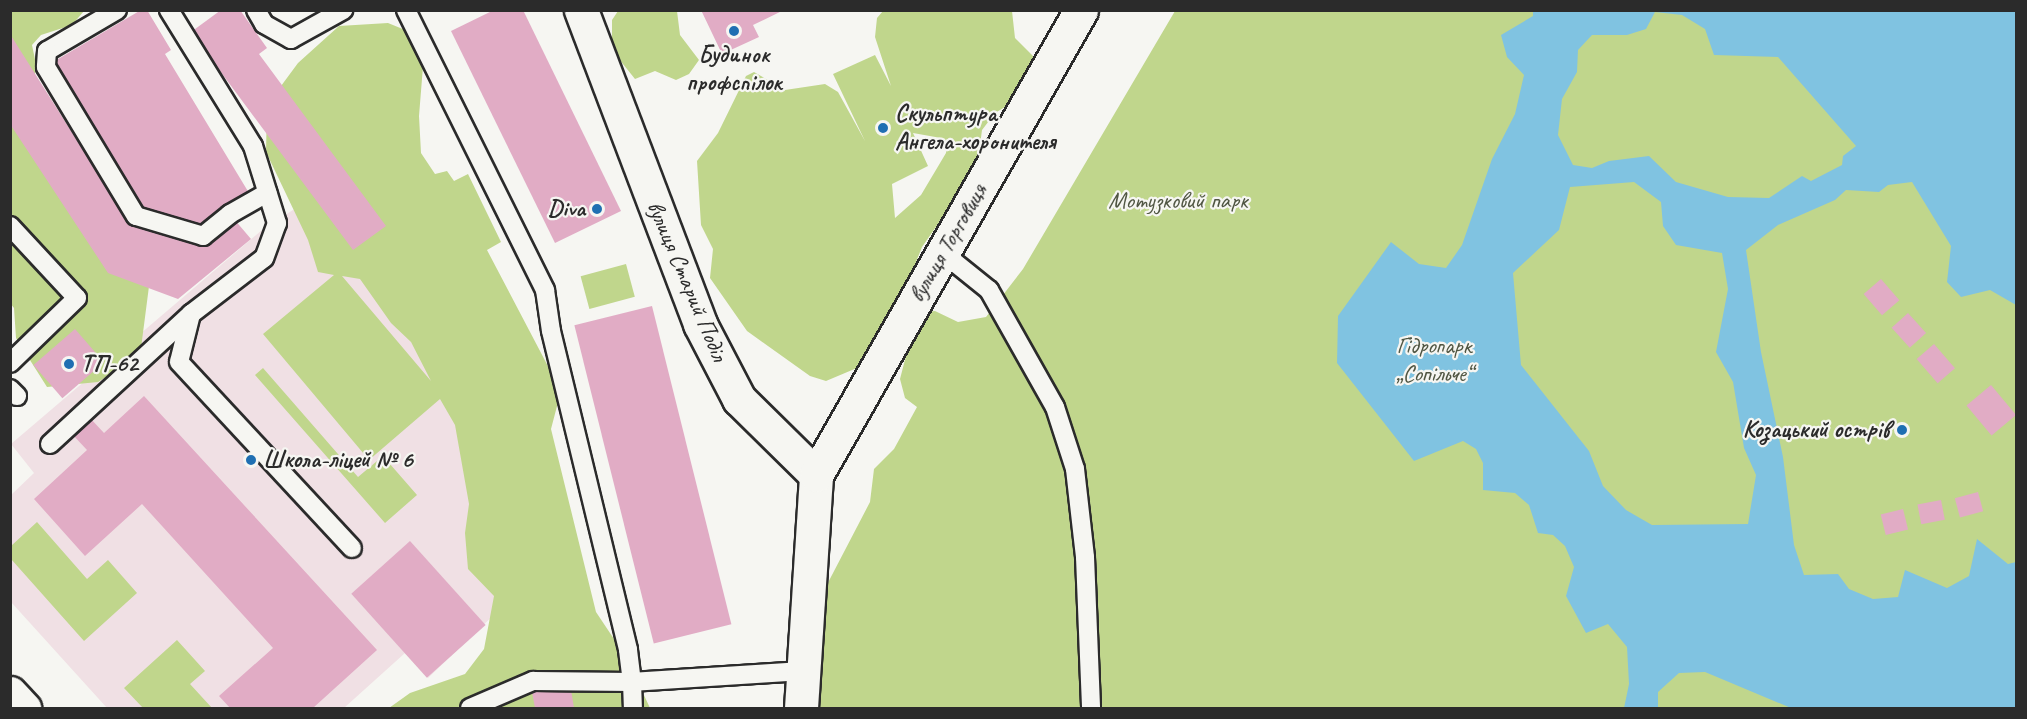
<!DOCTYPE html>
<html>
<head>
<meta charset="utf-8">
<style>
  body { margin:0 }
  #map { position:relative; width:2027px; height:719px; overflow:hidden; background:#f6f6f2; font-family:Caveat,sans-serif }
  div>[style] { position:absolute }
  .built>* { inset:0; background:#f0e0e4 }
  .green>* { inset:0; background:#c0d68c; transform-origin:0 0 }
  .water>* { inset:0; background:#80c3e1 }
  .building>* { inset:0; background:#e1acc5; transform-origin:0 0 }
  .roads { filter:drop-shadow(2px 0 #2b2b2b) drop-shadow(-2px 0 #2b2b2b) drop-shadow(0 2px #2b2b2b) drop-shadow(0 -2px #2b2b2b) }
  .lane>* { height:18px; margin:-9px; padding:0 9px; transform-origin:9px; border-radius:9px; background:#f6f6f2 }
  .street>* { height:33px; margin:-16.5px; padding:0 16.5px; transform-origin:16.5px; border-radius:16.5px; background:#f6f6f2 }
  .secondary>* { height:33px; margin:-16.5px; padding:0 16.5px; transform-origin:16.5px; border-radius:16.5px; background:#f6f6f2 }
  .primary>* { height:33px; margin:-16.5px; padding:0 16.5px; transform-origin:16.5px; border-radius:16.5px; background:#f6f6f2 }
  .dots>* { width:16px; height:16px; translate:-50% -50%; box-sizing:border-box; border:3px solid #f6f6f2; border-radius:50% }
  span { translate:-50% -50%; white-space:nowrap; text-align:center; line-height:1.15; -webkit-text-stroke:4.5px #f6f6f2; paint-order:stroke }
  .poi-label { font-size:24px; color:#2b2b2b; font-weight:700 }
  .left { translate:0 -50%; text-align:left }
  .right { translate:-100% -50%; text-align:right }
  .park-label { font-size:24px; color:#505643 }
  .street-label { font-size:24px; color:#2b2b2b }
  .frame { position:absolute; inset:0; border:12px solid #2b2b2b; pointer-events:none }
</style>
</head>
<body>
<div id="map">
  <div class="built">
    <i style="clip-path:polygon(313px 197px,353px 250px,476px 445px,499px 610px,428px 678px,405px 653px,344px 708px,107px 708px,11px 602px,11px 495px,34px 473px,11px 444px,262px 230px)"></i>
  </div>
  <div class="green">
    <i style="clip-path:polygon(10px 11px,84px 11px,72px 25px,41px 35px,32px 45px,37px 69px,21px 105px,152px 263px,140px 356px,98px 382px,47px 387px,16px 338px,14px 308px,10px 303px)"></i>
    <i style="clip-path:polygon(618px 11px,677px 11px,680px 35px,699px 60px,689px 74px,676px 80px,655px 71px,635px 79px,619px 59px,612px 42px,612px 20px)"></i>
    <i style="clip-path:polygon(evenodd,883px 11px,1012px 11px,1015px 38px,1038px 61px,1010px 104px,995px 113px,982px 130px,977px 168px,922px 247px,883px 345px,864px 365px,826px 381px,810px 376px,747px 331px,710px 278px,713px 249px,701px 225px,697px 161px,718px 133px,746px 76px,754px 72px,785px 90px,825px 84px,838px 92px,865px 141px,833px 74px,875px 55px,891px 86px,875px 37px,877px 18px,883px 11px,913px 133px,941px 138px,947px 143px,946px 153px,921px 195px,895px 218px,892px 184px,928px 166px,913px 133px)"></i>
    <i style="clip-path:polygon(1175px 11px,2016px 11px,2016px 708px,799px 708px,820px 598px,870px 502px,874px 469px,894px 449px,917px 407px,905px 398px,900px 379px,914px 325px,926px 312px,935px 311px,958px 322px,986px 317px,1023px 269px)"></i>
    <i style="clip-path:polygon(evenodd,388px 23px,415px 34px,424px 54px,419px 116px,421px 153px,435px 174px,447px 171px,454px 181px,468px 174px,501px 242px,487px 250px,561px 391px,551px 429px,596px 612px,626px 657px,650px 708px,389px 708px,410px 693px,465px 674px,484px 649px,494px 596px,468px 569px,465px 533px,469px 504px,455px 425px,440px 399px,369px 460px,263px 334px,334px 275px,318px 272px,308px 240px,266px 152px,267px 105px,298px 63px,339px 26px,388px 23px,342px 276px,360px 279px,391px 323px,411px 342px,431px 381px,342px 276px)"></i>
    <i style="left:626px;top:264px;width:34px;height:47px;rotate:75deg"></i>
    <i style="clip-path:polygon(263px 368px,358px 477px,383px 456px,417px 495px,385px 523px,255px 375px)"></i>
    <i style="clip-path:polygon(37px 522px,87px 579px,108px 560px,137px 593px,84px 641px,11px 559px,11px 546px)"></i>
    <i style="clip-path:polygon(177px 640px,205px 671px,190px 684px,212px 708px,143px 708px,124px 688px)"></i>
  </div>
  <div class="water">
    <i style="clip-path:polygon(evenodd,1533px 11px,2016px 11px,2016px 305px,1990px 290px,1961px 297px,1947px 282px,1951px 246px,1912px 182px,1888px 185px,1879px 192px,1846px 190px,1835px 200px,1778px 225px,1746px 250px,1761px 352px,1783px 457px,1794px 545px,1804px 575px,1838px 574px,1849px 589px,1873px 599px,1898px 597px,1905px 570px,1947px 588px,1969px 576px,1977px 539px,2008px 564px,2016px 562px,2016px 708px,1791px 708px,1705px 672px,1679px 673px,1658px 692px,1658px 708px,1624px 708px,1629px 684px,1627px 647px,1608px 624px,1586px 633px,1566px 596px,1574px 567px,1565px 546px,1553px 535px,1538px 533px,1529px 505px,1515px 493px,1483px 490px,1483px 463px,1476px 449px,1463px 441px,1414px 461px,1337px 363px,1338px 316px,1391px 242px,1419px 264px,1446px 268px,1462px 245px,1492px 159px,1515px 114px,1524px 75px,1507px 57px,1501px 35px,1533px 16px,1533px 11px,1655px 12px,1682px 15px,1705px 29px,1714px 55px,1778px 57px,1856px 146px,1843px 156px,1842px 165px,1811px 181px,1802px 176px,1769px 198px,1728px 197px,1676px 182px,1649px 156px,1609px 161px,1592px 168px,1573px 165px,1558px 135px,1562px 99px,1577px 72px,1578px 50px,1592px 35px,1627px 35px,1646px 29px,1655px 12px,1533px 11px,1634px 182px,1661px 202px,1663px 226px,1676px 245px,1722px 253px,1728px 289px,1716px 352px,1733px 382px,1744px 448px,1756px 475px,1748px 524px,1652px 525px,1626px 510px,1603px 486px,1589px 451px,1521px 365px,1513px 273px,1559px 230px,1570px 187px,1634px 182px)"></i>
  </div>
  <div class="building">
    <i style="clip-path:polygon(141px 10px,147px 10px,171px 50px,165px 54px,249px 193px,198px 228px,139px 207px,53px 62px)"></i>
    <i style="clip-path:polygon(221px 10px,240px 10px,267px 48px,259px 54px,386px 226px,353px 250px,191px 32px)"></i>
    <i style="clip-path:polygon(494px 10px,523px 10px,621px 211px,555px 243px,451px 31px)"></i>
    <i style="clip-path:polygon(701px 10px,784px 10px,753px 25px,759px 37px,722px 54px)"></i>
    <i style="clip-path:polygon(10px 34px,129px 223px,203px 247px,234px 219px,251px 239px,178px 299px,108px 273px,10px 124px)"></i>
    <i style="left:1881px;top:279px;width:28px;height:23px;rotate:49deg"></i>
    <i style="left:652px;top:306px;width:328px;height:80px;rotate:76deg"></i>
    <i style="left:1908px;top:313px;width:27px;height:22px;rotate:48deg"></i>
    <i style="left:75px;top:329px;width:44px;height:55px;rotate:49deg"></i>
    <i style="left:1934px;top:344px;width:32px;height:23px;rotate:49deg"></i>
    <i style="left:1991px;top:385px;width:39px;height:32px;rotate:50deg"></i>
    <i style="clip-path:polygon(144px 396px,377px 650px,313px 708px,230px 708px,219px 696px,273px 648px,142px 504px,85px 556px,34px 499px,87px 450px,72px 434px,90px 418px,104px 433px)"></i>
    <i style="left:1978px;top:492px;width:20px;height:24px;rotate:75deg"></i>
    <i style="left:1941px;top:500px;width:20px;height:24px;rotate:79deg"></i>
    <i style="left:1903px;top:509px;width:21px;height:23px;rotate:76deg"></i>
    <i style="left:410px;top:541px;width:113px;height:79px;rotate:48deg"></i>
    <i style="clip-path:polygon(570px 684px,574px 708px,535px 708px,532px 692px)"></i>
  </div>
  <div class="roads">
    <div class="lane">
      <i style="left:117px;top:10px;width:81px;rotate:149.6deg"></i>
      <i style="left:47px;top:51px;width:16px;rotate:94deg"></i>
      <i style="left:46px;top:67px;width:174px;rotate:58.9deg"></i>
      <i style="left:136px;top:216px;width:70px;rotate:16.6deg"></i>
      <i style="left:203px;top:236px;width:35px;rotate:-39deg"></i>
      <i style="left:230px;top:214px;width:43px;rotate:-29.6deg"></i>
      <i style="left:169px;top:10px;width:160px;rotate:58.3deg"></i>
      <i style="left:253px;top:146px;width:81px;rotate:72.7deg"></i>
      <i style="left:277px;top:223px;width:37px;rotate:110deg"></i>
      <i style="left:264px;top:258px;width:92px;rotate:142.5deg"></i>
      <i style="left:191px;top:314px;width:49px;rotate:104deg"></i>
      <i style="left:179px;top:362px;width:254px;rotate:47.1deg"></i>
      <i style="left:256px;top:10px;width:16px;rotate:60deg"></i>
      <i style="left:264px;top:24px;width:31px;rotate:29deg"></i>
      <i style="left:291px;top:39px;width:60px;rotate:-29.1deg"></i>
      <i style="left:406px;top:10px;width:313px;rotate:63.6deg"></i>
      <i style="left:545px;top:290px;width:41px;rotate:81.7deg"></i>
      <i style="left:551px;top:331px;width:328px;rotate:76.4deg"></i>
      <i style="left:628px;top:650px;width:32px;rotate:83deg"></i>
      <i style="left:632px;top:682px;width:170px;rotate:-3.7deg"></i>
      <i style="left:10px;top:226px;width:98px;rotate:47.1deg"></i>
      <i style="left:77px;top:298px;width:93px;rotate:135.9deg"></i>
      <i style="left:943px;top:253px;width:59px;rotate:38.8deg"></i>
      <i style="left:989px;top:290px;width:134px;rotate:60.6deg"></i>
      <i style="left:1055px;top:407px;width:65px;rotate:72.1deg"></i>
      <i style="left:1075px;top:469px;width:89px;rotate:83.5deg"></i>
      <i style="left:1085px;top:557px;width:151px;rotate:87.7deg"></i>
      <i style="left:10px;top:389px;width:10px;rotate:45deg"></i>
      <i style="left:50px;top:444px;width:192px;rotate:-42.7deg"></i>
      <i style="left:470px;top:708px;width:69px;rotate:-23.2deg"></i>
      <i style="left:533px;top:681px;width:99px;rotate:0.6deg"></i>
      <i style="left:632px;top:682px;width:26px;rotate:88deg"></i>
    </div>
    <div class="street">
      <i style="left:581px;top:10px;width:336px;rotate:69.2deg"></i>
      <i style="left:700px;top:324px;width:85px;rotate:62.5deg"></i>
      <i style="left:739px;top:399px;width:108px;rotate:44.6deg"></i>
    </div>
    <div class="secondary">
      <i style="left:801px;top:708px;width:233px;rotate:-86.3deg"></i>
      <i style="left:816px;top:475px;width:535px;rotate:-60.32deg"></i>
    </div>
    <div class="primary">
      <i style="left:10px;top:693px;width:21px;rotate:47deg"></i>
    </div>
  </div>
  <div class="dots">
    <i style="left:734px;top:31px;background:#1f6fb2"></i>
    <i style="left:883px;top:128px;background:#1f6fb2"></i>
    <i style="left:597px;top:209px;background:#1f6fb2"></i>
    <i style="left:69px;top:364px;background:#1f6fb2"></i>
    <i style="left:1902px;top:430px;background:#1f6fb2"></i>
    <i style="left:251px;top:460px;background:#1f6fb2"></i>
  </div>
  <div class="poi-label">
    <span style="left:734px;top:69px">Будинок<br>профспілок</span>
    <span class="left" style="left:895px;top:128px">Скульптура<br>Ангела-хоронителя</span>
    <span class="right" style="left:585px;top:209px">Diva</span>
    <span class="left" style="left:81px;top:364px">ТП-62</span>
    <span class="right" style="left:1890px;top:430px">Козацький острів</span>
    <span class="left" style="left:263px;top:460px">Школа-ліцей № 6</span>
  </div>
  <div class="park-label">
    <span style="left:1178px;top:201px">Мотузковий парк</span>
    <span style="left:1434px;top:360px">Гідропарк<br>„Сопільче“</span>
  </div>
  <div class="street-label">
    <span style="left:948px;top:243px;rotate:-60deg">вулиця Торговиця</span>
    <span style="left:687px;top:281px;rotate:67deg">вулиця Старий Поділ</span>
  </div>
  <div class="frame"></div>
</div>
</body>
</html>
